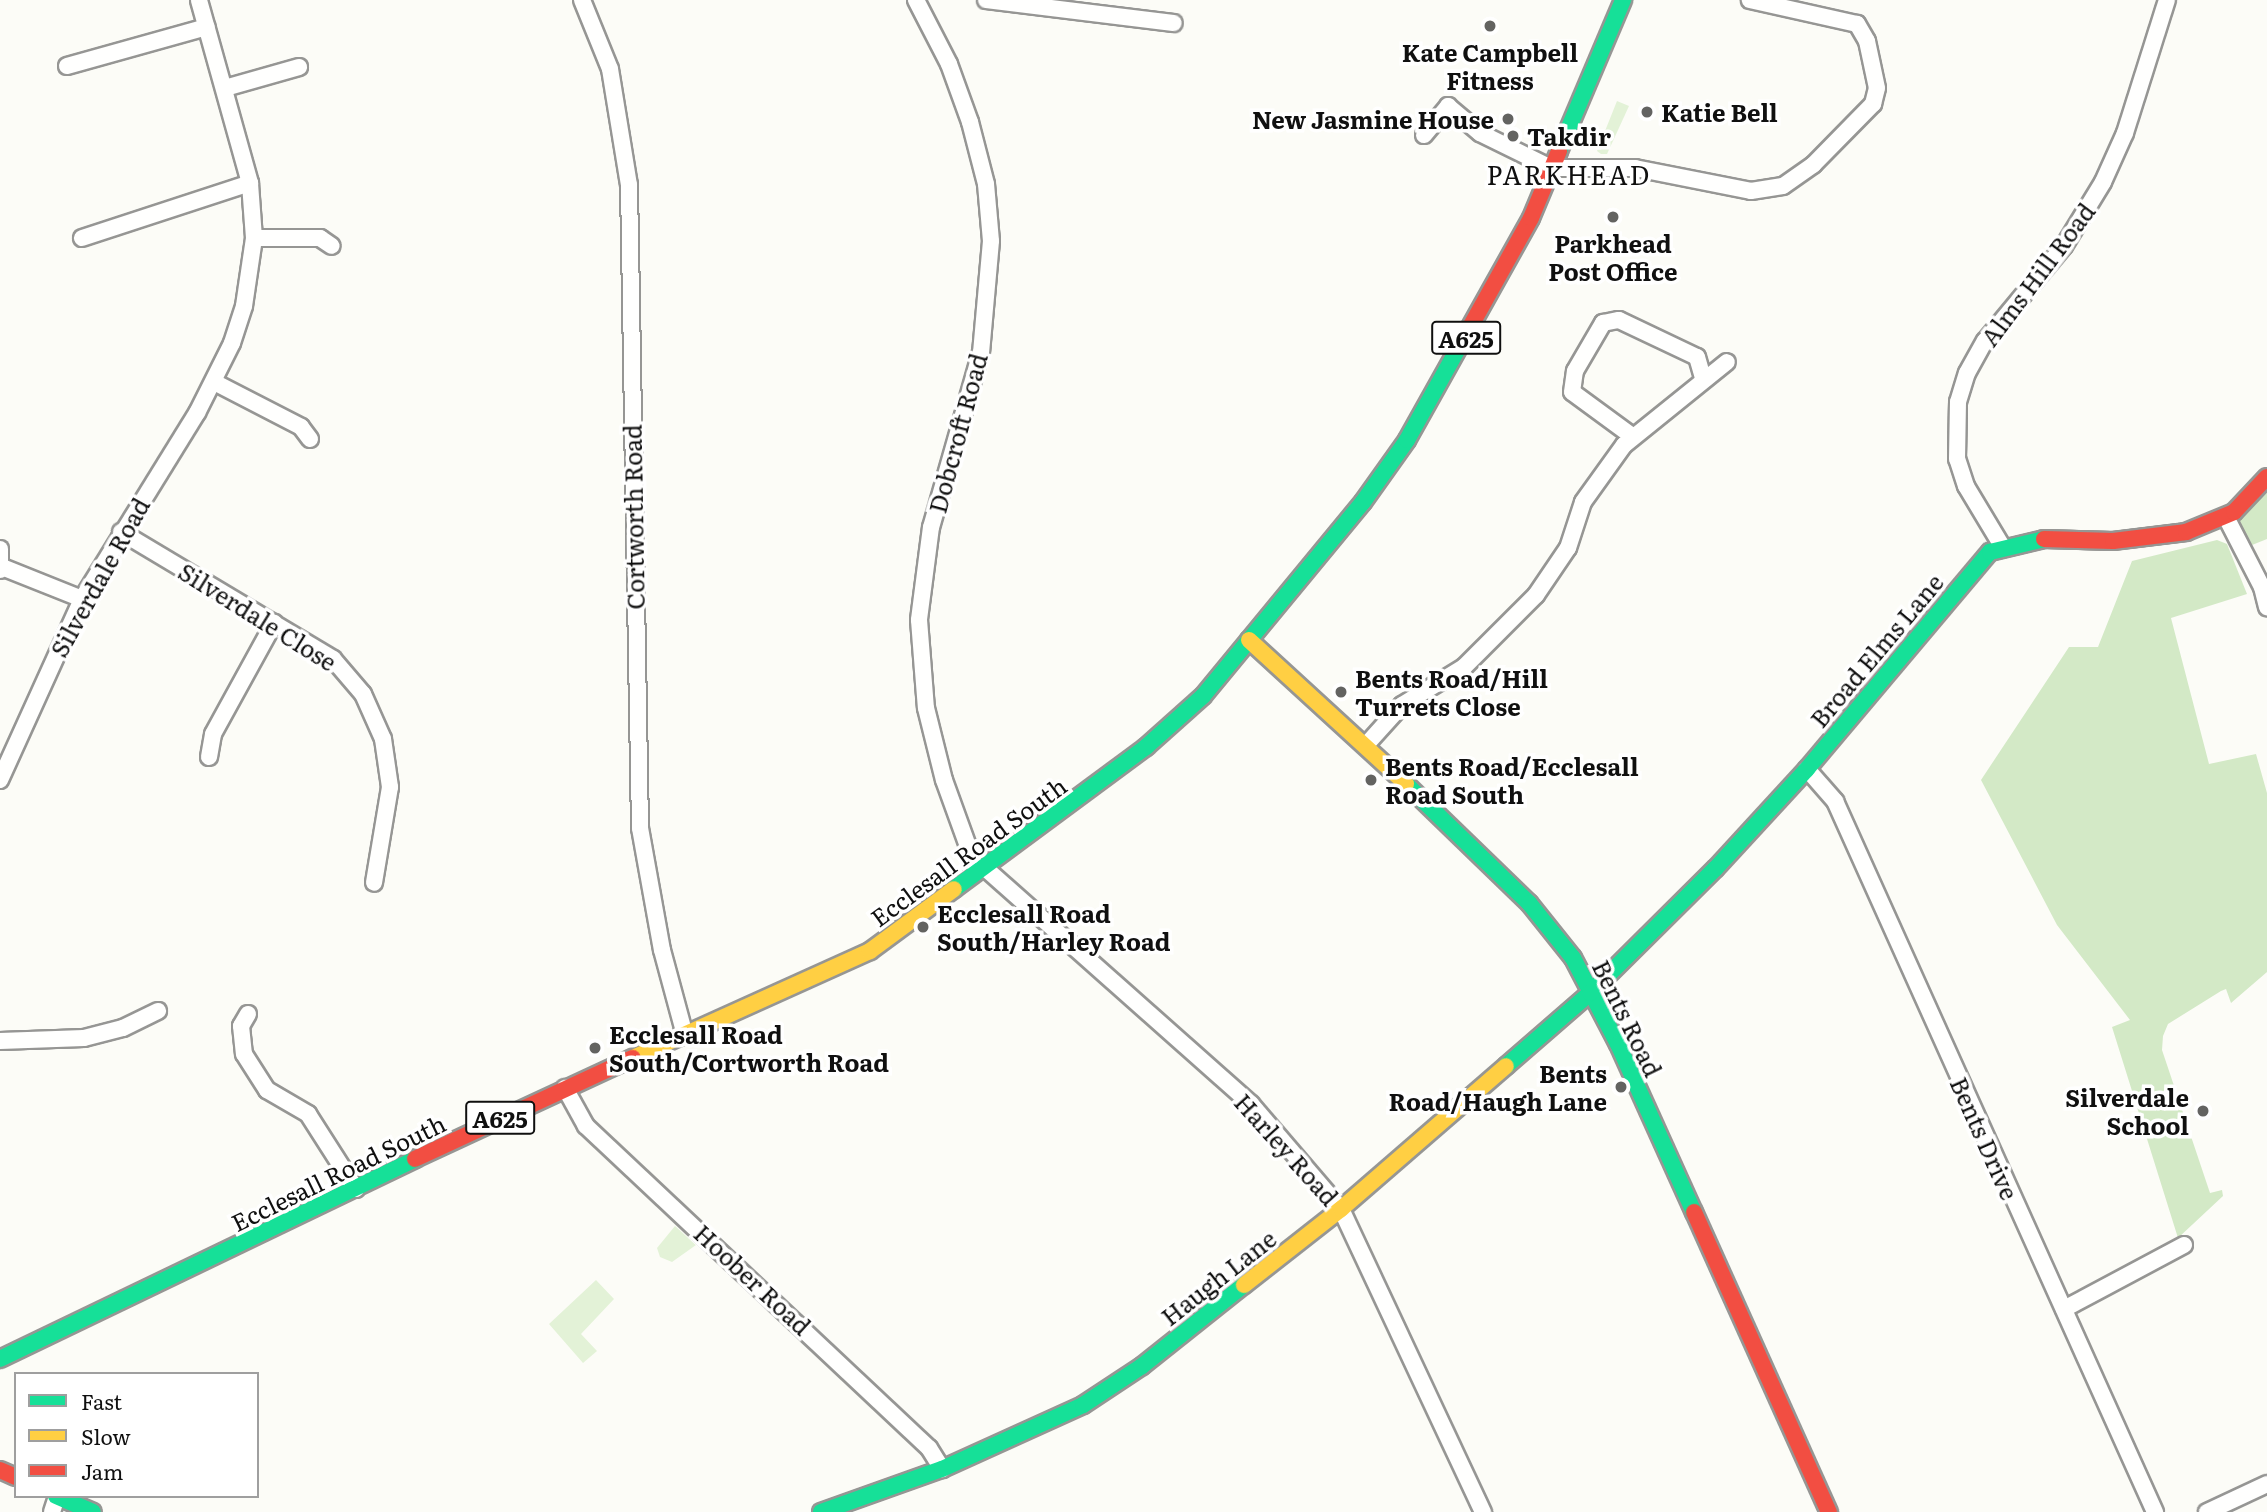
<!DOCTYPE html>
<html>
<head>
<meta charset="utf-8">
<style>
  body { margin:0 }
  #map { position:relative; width:2267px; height:1512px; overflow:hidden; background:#fcfcf7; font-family:Literata,serif }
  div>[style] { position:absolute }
  .green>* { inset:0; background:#e3f2d7 }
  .forest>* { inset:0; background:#d3e9c6 }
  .roads { filter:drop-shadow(2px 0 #969694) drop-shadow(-2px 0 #969694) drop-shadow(0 2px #969694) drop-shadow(0 -2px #969694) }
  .street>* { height:16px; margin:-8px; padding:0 8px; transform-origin:8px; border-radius:8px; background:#fffffe }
  .fast>* { height:16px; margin:-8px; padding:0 8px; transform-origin:8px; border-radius:8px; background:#16e098 }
  .slow>* { height:16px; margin:-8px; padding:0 8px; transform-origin:8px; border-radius:8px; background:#ffcf43 }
  .jam>* { height:16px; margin:-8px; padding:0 8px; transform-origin:8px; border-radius:8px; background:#f24e42 }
  .dots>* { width:19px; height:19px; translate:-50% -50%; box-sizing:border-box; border:4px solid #fff; border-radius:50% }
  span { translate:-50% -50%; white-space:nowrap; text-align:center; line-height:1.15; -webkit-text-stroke:7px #fff; paint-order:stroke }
  .shield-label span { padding:2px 5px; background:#fff; border:2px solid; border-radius:5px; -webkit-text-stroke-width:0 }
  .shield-label { font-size:23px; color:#101010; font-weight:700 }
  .poi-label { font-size:24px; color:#101010; font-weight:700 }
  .left { translate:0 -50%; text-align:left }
  .right { translate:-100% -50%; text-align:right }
  .street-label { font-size:24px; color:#101010 }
  .neighbourhood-label { font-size:26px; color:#101010; letter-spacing:2px }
  .legend { position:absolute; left:14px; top:1372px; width:245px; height:126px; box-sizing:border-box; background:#fff; border:2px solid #9f9f9f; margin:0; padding:9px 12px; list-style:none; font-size:21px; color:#101010 }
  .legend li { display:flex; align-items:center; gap:14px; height:35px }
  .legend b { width:35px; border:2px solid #9f9f9f }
</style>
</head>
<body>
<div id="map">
  <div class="green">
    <i style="clip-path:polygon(1617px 101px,1629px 106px,1607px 154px,1601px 154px,1597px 151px)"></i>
    <i style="clip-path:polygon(675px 1226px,696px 1245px,672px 1262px,660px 1257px,657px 1248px)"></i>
    <i style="clip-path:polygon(596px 1280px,614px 1299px,581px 1334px,597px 1351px,583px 1363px,549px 1324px)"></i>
  </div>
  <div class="forest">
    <i style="clip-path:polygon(2267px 488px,2267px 539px,2252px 545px,2239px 521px)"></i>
    <i style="clip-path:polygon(2217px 540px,2227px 544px,2247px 594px,2171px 618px,2209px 764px,2256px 754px,2267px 793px,2267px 972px,2231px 1003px,2226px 989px,2221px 991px,2168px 1024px,2163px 1036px,2162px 1050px,2210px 1193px,2222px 1190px,2223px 1196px,2178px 1238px,2112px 1027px,2130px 1020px,2057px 925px,1981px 780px,2069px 647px,2098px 647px,2132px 561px)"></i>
  </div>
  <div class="roads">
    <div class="street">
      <i style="left:582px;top:0;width:74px;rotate:67.9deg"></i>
      <i style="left:610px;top:69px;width:118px;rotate:80.7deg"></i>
      <i style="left:629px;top:185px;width:643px;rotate:89.02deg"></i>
      <i style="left:640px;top:828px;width:124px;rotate:79.8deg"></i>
      <i style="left:662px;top:950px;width:88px;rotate:74.9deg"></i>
      <i style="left:916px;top:0;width:72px;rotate:62.7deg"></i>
      <i style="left:949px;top:64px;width:62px;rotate:70.1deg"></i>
      <i style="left:970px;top:122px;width:64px;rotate:75.5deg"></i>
      <i style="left:986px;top:184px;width:57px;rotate:85deg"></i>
      <i style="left:991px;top:241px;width:111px;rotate:95.1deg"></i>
      <i style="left:981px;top:352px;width:182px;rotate:105.9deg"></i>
      <i style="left:931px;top:527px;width:94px;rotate:97.4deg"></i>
      <i style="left:919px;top:620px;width:88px;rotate:85.5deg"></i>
      <i style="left:926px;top:708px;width:74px;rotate:76deg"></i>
      <i style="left:944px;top:780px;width:97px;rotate:70.1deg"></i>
      <i style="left:986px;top:0;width:189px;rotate:7deg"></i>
      <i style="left:67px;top:66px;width:145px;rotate:-15.6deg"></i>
      <i style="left:225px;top:88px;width:77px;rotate:-15.8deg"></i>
      <i style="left:1424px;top:135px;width:38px;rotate:-50deg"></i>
      <i style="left:1448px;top:106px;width:42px;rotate:40.2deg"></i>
      <i style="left:1480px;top:133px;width:79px;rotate:26.2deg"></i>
      <i style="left:1551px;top:168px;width:84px"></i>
      <i style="left:1635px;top:168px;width:118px;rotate:11.2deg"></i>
      <i style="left:1751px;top:191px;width:32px;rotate:-9deg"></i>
      <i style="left:1783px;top:186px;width:37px;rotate:-35deg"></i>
      <i style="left:1813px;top:165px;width:86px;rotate:-45.5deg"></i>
      <i style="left:1873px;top:104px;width:16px;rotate:-76deg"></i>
      <i style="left:1877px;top:88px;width:48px;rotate:-102deg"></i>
      <i style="left:1867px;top:41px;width:20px;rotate:-120deg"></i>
      <i style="left:1857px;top:24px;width:110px;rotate:-167.4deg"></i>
      <i style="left:82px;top:238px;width:177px;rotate:-18.1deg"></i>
      <i style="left:254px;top:238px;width:66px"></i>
      <i style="left:320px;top:238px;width:14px;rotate:34deg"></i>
      <i style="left:214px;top:382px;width:98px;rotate:27.3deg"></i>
      <i style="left:301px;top:427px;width:15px;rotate:53deg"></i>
      <i style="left:1632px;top:436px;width:74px;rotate:-143.7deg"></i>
      <i style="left:1572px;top:392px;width:21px;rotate:-82deg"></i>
      <i style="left:1575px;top:371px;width:56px;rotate:-59.7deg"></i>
      <i style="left:1603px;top:323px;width:16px;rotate:-11deg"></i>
      <i style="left:1619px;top:320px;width:86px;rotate:25.4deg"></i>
      <i style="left:1697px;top:357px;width:22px;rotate:74deg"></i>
      <i style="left:2226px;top:517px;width:79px;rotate:62.8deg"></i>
      <i style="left:2262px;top:587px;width:21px;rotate:76deg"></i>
      <i style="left:121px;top:532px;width:247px;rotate:30.9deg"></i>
      <i style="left:333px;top:659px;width:46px;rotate:49.4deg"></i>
      <i style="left:363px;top:694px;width:49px;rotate:66deg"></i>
      <i style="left:383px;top:739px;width:49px;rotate:81.7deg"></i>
      <i style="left:390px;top:787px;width:97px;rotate:99.5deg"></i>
      <i style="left:2002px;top:546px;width:70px;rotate:-121deg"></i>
      <i style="left:1966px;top:486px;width:28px;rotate:-108deg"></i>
      <i style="left:1957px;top:459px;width:57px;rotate:-89deg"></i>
      <i style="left:1958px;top:402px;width:30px;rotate:-73deg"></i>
      <i style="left:1967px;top:373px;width:37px;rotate:-61deg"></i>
      <i style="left:1985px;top:341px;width:124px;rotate:-50.3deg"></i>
      <i style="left:2064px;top:246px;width:75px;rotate:-58.6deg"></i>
      <i style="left:2103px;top:182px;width:54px;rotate:-65.8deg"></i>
      <i style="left:2125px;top:133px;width:139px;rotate:-72.5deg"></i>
      <i style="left:0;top:549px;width:21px;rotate:90deg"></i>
      <i style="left:2px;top:567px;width:86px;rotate:21.8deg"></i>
      <i style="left:1366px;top:745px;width:54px;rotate:-48deg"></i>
      <i style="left:1402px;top:705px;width:73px;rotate:-31.5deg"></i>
      <i style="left:1464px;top:667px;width:102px;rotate:-45deg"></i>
      <i style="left:1536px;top:595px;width:57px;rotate:-55.8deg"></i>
      <i style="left:1568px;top:548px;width:48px;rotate:-71.9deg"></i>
      <i style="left:1583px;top:502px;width:70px;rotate:-54.3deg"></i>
      <i style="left:1624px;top:445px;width:132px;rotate:-38.9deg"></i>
      <i style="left:209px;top:757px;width:23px;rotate:-80deg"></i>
      <i style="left:213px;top:734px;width:127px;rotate:-61.2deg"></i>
      <i style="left:1807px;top:769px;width:43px;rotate:48.8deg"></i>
      <i style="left:1835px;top:801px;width:780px;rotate:65.77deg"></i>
      <i style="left:0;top:780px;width:199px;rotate:-65.6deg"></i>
      <i style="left:82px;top:599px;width:219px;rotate:-58.3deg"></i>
      <i style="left:197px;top:413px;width:78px;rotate:-63.4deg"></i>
      <i style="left:232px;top:343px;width:39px;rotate:-72deg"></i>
      <i style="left:244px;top:306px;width:69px;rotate:-81.6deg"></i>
      <i style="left:254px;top:238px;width:55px;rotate:-94.2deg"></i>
      <i style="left:250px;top:183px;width:190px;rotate:-105.6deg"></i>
      <i style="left:984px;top:867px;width:357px;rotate:41.6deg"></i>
      <i style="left:1251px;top:1104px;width:138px;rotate:49.4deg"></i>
      <i style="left:1341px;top:1209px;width:335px;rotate:64.9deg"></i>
      <i style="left:248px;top:1014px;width:14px;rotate:120deg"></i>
      <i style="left:241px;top:1026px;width:28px;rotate:84deg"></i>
      <i style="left:244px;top:1054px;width:43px;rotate:57.4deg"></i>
      <i style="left:267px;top:1090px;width:48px;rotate:30.3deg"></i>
      <i style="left:308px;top:1114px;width:89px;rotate:57.4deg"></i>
      <i style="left:0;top:1041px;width:84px;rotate:-2deg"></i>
      <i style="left:84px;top:1038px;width:40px;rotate:-14.4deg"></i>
      <i style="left:123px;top:1028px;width:39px;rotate:-26deg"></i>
      <i style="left:565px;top:1088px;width:43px;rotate:61.1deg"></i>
      <i style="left:586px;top:1126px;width:470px;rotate:43.2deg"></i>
      <i style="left:929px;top:1448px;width:25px;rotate:58deg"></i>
      <i style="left:2064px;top:1309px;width:136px;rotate:-28.1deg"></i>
      <i style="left:52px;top:1512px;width:16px;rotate:-72deg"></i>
      <i style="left:2207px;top:1512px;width:66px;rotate:-25deg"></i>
    </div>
    <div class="fast">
      <i style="left:1559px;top:151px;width:164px;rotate:-67deg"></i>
      <i style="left:1406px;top:784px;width:171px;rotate:44.1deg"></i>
      <i style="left:1529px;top:903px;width:70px;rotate:51.3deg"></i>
      <i style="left:1573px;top:958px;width:97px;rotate:62.4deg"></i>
      <i style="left:1618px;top:1044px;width:184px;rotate:65.7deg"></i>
      <i style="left:954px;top:889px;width:239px;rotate:-36.5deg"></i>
      <i style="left:1146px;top:747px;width:76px;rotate:-41.8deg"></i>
      <i style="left:1203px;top:696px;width:251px;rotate:-50.5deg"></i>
      <i style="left:1363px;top:502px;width:76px;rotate:-54.6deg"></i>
      <i style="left:1407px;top:440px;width:117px;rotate:-60.8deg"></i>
      <i style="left:1506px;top:1066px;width:111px;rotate:-41deg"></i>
      <i style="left:1590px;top:993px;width:177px;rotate:-44.8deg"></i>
      <i style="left:1716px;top:868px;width:134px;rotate:-47.4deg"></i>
      <i style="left:1807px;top:769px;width:284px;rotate:-49.9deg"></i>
      <i style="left:1990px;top:552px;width:56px;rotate:-13.5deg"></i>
      <i style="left:0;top:1359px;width:461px;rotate:-25.7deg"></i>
      <i style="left:56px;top:1496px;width:40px;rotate:23.4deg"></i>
      <i style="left:821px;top:1512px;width:128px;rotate:-19.6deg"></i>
      <i style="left:942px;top:1469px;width:155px;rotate:-24.4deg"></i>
      <i style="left:1083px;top:1405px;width:71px;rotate:-33.5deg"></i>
      <i style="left:1142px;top:1366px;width:130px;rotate:-38.5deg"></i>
    </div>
    <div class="slow">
      <i style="left:1249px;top:640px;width:213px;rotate:42.5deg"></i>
      <i style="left:633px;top:1058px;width:260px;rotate:-24.3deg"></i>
      <i style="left:870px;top:951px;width:104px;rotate:-36.4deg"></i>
      <i style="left:1244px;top:1285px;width:123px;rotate:-38.1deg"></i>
      <i style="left:1341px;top:1209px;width:218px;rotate:-40.9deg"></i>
    </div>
    <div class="jam">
      <i style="left:1464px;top:338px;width:137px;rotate:-60.8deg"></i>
      <i style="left:1531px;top:218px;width:73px;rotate:-67.3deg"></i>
      <i style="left:2044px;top:539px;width:69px;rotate:1.7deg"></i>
      <i style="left:2113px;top:541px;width:74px;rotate:-7deg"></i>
      <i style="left:2186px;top:532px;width:52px;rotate:-22.6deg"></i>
      <i style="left:2234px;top:512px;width:48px;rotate:-46.7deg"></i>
      <i style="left:415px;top:1159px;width:240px;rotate:-24.9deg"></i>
      <i style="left:1694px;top:1212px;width:329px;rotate:65.8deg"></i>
      <i style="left:0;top:1470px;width:17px;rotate:24deg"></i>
    </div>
  </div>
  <div class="dots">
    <i style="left:1490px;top:26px;background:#636361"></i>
    <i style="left:1647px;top:112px;background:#636361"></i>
    <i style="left:1508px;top:119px;background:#636361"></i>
    <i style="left:1513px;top:136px;background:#636361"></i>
    <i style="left:1613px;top:217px;background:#636361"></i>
    <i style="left:1341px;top:692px;background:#636361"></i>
    <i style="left:1371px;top:780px;background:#636361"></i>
    <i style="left:923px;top:927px;background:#636361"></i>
    <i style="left:595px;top:1048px;background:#636361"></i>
    <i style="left:1621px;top:1087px;background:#636361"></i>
    <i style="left:2203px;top:1111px;background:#636361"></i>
  </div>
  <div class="shield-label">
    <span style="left:1466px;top:338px">A625</span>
    <span style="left:500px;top:1118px">A625</span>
  </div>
  <div class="poi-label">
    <span style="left:1490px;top:66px">Kate Campbell<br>Fitness</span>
    <span class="left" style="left:1661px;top:112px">Katie Bell</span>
    <span class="right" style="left:1494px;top:119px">New Jasmine House</span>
    <span class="left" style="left:1527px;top:136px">Takdir</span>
    <span style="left:1613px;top:257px">Parkhead<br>Post Office</span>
    <span class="left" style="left:1355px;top:692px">Bents Road/Hill<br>Turrets Close</span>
    <span class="left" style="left:1385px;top:780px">Bents Road/Ecclesall<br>Road South</span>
    <span class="left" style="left:937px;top:927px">Ecclesall Road<br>South/Harley Road</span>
    <span class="left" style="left:609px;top:1048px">Ecclesall Road<br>South/Cortworth Road</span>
    <span class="right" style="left:1607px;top:1087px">Bents<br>Road/Haugh Lane</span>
    <span class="right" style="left:2189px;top:1111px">Silverdale<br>School</span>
  </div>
  <div class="street-label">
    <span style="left:2037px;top:274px;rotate:-53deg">Alms Hill Road</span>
    <span style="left:957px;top:433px;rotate:-75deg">Dobcroft Road</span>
    <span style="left:633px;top:517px;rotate:-91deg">Cortworth Road</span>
    <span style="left:99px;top:577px;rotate:-61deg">Silverdale Road</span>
    <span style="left:258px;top:616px;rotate:32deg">Silverdale Close</span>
    <span style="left:1876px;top:650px;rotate:-50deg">Broad Elms Lane</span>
    <span style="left:968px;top:851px;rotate:-36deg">Ecclesall Road South</span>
    <span style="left:1628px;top:1018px;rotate:64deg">Bents Road</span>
    <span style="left:1985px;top:1138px;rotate:66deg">Bents Drive</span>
    <span style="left:1287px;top:1149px;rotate:48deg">Harley Road</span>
    <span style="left:338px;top:1172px;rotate:-26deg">Ecclesall Road South</span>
    <span style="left:1218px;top:1277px;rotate:-38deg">Haugh Lane</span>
    <span style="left:753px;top:1279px;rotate:43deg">Hoober Road</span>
  </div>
  <div class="neighbourhood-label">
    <span style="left:1569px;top:174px">PARKHEAD</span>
  </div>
  <ul class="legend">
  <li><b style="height:9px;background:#16e098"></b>Fast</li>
  <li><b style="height:9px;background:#ffcf43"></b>Slow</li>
  <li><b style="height:9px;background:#f24e42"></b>Jam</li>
  </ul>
</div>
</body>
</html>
